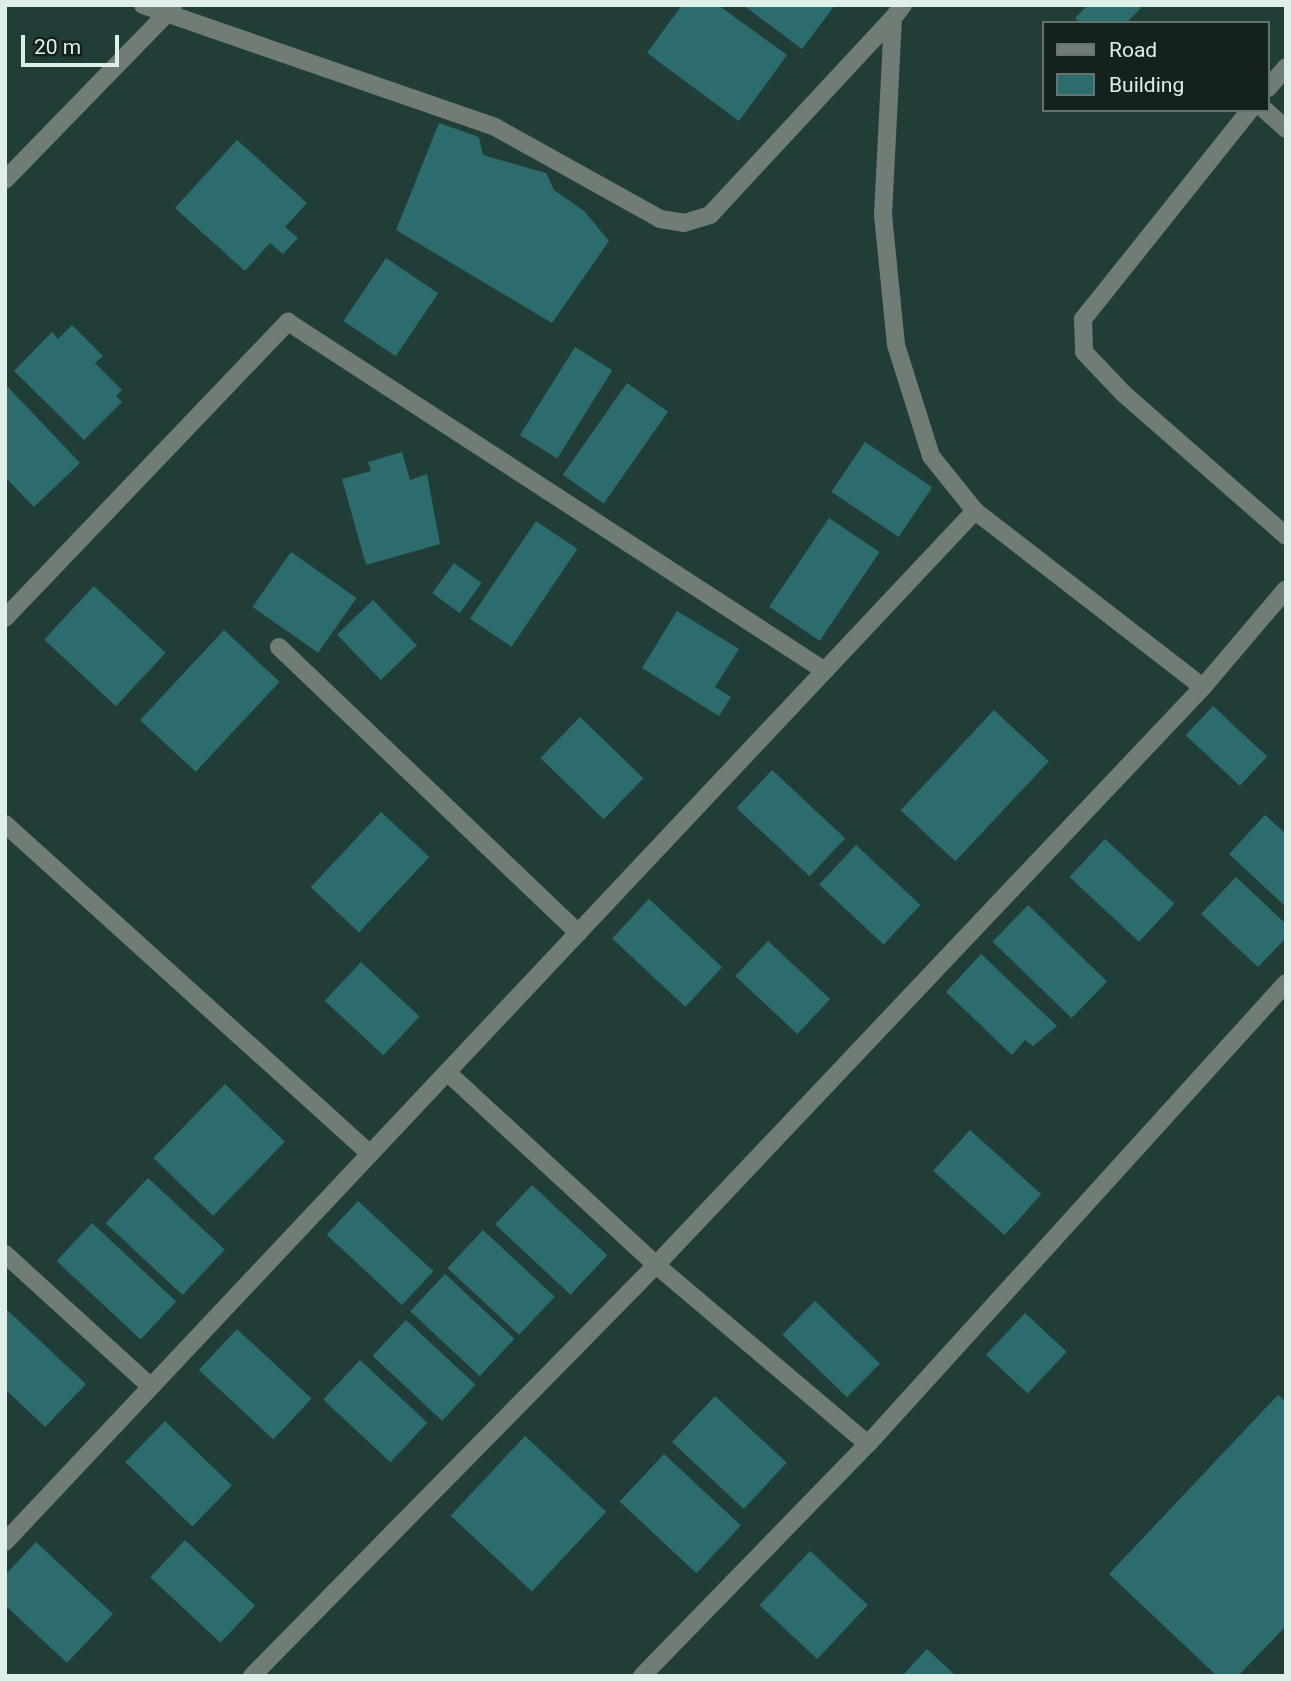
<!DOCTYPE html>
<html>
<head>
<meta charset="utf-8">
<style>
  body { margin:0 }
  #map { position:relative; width:1291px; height:1681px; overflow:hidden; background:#203e37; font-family:Roboto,sans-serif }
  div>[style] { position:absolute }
  .building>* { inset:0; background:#2d6c6e; transform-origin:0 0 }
  .minor>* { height:18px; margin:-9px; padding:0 9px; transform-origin:9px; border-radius:9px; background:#717c75 }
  span { translate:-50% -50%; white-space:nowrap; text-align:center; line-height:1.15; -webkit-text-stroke:6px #15211e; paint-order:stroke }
  .frame { position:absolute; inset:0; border:7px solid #deefea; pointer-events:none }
  .legend { position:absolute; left:1042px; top:21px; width:228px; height:91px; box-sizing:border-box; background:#15211e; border:2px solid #657370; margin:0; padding:9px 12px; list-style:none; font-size:21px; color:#deefea }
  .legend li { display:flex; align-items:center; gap:14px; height:35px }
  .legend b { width:35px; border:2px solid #657370 }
  .scale { position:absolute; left:21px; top:35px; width:98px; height:32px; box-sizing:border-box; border:4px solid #deefea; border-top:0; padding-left:9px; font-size:21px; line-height:24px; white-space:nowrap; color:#deefea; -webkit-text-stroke:5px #15211e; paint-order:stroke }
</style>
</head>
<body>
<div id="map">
  <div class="building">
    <i style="clip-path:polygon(682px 5px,718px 5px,787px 55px,739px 121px,647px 53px)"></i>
    <i style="clip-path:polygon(743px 5px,835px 5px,802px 49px)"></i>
    <i style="clip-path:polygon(1088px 5px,1139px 5px,1141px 8px,1126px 23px,1080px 23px,1075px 18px)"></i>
    <i style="clip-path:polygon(439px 123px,479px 137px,483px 155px,546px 173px,554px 190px,584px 211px,609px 241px,552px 323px,396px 230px)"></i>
    <i style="clip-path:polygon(237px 140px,307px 203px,285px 227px,298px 238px,283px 254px,270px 243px,245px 271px,175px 208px)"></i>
    <i style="left:386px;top:258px;width:63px;height:76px;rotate:34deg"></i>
    <i style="clip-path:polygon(72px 325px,103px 356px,95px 363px,122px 390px,116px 396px,122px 402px,84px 440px,14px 371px,52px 332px,58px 339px)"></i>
    <i style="left:575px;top:347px;width:44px;height:104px;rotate:32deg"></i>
    <i style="left:627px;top:383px;width:50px;height:112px;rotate:35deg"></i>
    <i style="clip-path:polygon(5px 384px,80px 463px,34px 507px,5px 477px)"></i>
    <i style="left:865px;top:442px;width:81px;height:60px;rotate:34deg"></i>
    <i style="clip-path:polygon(402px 452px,410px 480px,427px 474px,440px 544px,366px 565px,342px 479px,371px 471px,368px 462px)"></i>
    <i style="left:829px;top:518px;width:61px;height:107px;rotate:34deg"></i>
    <i style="left:536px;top:521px;width:50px;height:118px;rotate:34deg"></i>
    <i style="left:291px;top:552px;width:80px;height:67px;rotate:35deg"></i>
    <i style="left:454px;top:563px;width:34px;height:37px;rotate:36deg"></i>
    <i style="left:94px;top:586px;width:98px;height:73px;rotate:43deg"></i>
    <i style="left:373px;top:600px;width:63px;height:50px;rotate:46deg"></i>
    <i style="clip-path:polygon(677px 611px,739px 649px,715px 687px,731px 697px,719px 716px,642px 668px)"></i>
    <i style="left:224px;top:630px;width:76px;height:123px;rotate:43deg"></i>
    <i style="left:1213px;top:706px;width:74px;height:40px;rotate:43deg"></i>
    <i style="left:994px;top:710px;width:75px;height:137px;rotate:43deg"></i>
    <i style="left:580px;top:717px;width:88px;height:57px;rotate:44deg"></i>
    <i style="left:772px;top:770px;width:100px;height:52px;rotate:43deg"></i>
    <i style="left:381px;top:812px;width:66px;height:103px;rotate:43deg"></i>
    <i style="clip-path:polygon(1265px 815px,1286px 834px,1286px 907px,1229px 854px)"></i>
    <i style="left:1105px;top:839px;width:95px;height:52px;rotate:43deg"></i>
    <i style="left:856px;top:845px;width:88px;height:54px;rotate:43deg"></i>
    <i style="clip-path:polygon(1236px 877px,1286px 924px,1286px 938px,1258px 967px,1201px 914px)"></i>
    <i style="left:649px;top:899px;width:100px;height:54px;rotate:43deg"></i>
    <i style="left:1028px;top:905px;width:110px;height:51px;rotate:44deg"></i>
    <i style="left:768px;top:941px;width:85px;height:48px;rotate:43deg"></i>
    <i style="clip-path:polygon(981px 954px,1057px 1026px,1033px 1046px,1025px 1040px,1012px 1055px,946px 992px)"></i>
    <i style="left:361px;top:962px;width:80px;height:53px;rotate:43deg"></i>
    <i style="left:225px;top:1084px;width:83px;height:103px;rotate:44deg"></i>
    <i style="left:970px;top:1130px;width:96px;height:55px;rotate:42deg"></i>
    <i style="left:148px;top:1178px;width:105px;height:62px;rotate:43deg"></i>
    <i style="left:532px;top:1185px;width:103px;height:54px;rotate:43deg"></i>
    <i style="left:358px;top:1201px;width:103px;height:46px;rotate:43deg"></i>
    <i style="left:92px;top:1223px;width:115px;height:52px;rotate:43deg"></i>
    <i style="left:483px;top:1230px;width:98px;height:52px;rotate:43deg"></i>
    <i style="left:445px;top:1274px;width:95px;height:51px;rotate:43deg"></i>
    <i style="left:815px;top:1301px;width:90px;height:47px;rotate:44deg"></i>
    <i style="clip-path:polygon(5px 1308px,86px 1384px,45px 1427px,5px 1389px)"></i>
    <i style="left:1025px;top:1313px;width:57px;height:57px;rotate:43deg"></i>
    <i style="left:406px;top:1320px;width:95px;height:49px;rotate:43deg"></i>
    <i style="left:237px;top:1329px;width:102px;height:56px;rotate:43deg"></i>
    <i style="left:360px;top:1360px;width:92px;height:54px;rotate:43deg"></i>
    <i style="clip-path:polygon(1278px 1395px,1286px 1402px,1286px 1626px,1238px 1676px,1217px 1676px,1109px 1574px)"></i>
    <i style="left:715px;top:1396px;width:98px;height:63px;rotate:43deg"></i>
    <i style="left:165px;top:1421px;width:93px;height:57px;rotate:44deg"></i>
    <i style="left:525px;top:1436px;width:111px;height:109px;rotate:43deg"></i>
    <i style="left:664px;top:1454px;width:105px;height:65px;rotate:43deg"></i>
    <i style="left:185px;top:1540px;width:96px;height:51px;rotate:43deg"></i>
    <i style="clip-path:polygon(36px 1542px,113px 1614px,67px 1663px,5px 1605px,5px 1575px)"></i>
    <i style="left:810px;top:1551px;width:79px;height:74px;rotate:43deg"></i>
    <i style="clip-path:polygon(927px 1649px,956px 1676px,902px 1676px)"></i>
  </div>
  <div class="minor">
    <i style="left:143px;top:5px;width:373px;rotate:19.1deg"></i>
    <i style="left:495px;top:127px;width:189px;rotate:29.1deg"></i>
    <i style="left:660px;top:219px;width:24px;rotate:9deg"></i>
    <i style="left:684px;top:223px;width:27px;rotate:-17deg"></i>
    <i style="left:710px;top:215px;width:269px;rotate:-47.1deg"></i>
    <i style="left:1268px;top:88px;width:28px;rotate:-49deg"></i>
    <i style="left:1250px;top:110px;width:268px;rotate:128.6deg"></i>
    <i style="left:1083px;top:319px;width:33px;rotate:88deg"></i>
    <i style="left:1084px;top:352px;width:58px;rotate:46.4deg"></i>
    <i style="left:1124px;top:394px;width:215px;rotate:41.2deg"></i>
    <i style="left:1265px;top:110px;width:28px;rotate:42deg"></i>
    <i style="left:5px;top:180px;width:241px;rotate:-45.8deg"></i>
    <i style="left:975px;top:511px;width:288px;rotate:37.7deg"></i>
    <i style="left:1203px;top:687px;width:128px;rotate:-49.7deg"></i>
    <i style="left:5px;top:618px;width:410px;rotate:-46.3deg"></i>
    <i style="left:288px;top:322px;width:640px;rotate:33.02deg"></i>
    <i style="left:279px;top:647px;width:414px;rotate:43.7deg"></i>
    <i style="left:5px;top:824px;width:492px;rotate:42.1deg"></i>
    <i style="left:447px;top:1072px;width:284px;rotate:42.7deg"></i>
    <i style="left:656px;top:1265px;width:277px;rotate:40.2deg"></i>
    <i style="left:5px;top:1254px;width:197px;rotate:42.3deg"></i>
    <i style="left:5px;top:1542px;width:1416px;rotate:-46.75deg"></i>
    <i style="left:975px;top:511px;width:70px;rotate:-128.7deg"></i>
    <i style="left:931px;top:456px;width:116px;rotate:-107.5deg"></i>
    <i style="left:896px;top:345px;width:131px;rotate:-95.7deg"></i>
    <i style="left:883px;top:215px;width:197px;rotate:-87.1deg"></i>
    <i style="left:893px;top:18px;width:16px;rotate:-52deg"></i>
    <i style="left:252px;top:1676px;width:576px;rotate:-45.49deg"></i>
    <i style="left:656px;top:1265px;width:796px;rotate:-46.58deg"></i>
    <i style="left:642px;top:1676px;width:324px;rotate:-45.8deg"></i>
    <i style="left:868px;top:1444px;width:622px;rotate:-47.8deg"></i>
  </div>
  <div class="frame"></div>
  <ul class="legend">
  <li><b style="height:9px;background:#717c75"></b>Road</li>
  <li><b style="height:19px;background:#2d6c6e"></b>Building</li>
  </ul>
  <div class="scale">20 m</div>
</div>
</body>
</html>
